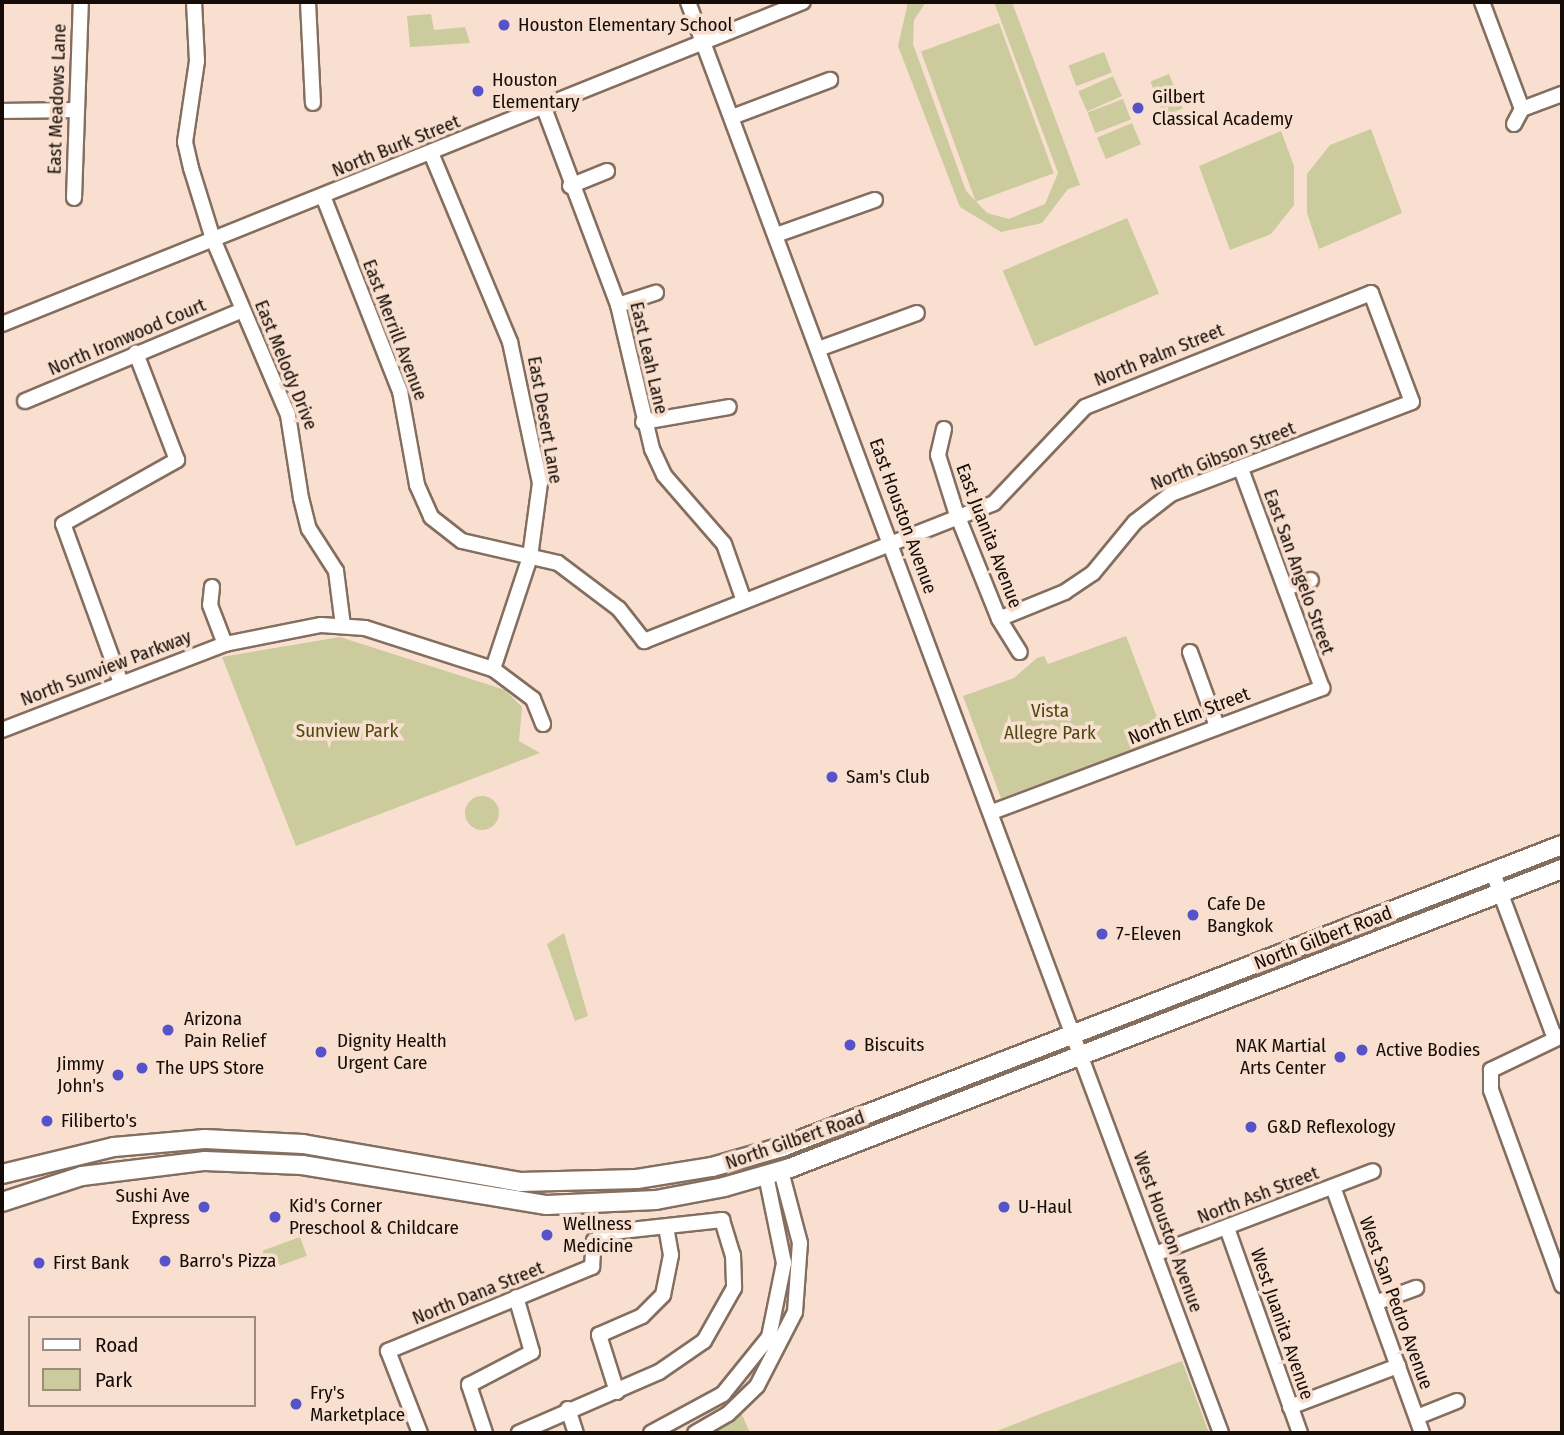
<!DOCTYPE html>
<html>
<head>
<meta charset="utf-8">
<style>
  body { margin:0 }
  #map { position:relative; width:1564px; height:1435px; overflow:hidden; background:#f9dfcf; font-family:"Fira Sans Condensed",sans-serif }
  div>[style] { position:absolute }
  .green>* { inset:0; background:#cbcb9e; transform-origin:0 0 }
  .round { border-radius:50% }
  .roads { filter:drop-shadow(2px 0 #846e5f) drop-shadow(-2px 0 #846e5f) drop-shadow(0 2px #846e5f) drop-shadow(0 -2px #846e5f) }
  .minor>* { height:14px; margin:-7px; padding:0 7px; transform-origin:7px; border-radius:7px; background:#fff }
  .major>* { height:18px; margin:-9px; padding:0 9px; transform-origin:9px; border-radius:9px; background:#fff }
  .dots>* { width:19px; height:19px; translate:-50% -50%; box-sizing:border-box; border:4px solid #f9dfcf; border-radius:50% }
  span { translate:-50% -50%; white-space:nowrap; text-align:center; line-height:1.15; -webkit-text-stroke:7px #f9dfcf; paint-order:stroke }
  .poi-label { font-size:19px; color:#150c07 }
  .left { translate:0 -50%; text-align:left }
  .right { translate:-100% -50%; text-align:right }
  .street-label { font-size:19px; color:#150c07 }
  .park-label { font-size:19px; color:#4c4a0e }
  .frame { position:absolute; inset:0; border:4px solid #150c07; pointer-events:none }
  .legend { position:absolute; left:28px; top:1316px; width:228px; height:91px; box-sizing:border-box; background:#f9dfcf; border:2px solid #9e8b7f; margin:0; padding:9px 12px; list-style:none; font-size:21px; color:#150c07 }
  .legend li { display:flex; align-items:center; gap:14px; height:35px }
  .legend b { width:35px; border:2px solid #9e8b7f }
</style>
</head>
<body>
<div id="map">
  <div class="green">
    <i style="clip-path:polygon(908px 2px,926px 2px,914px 20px,913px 44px,966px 191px,987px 213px,1009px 219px,1045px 204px,1058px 173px,994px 2px,1012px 2px,1080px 185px,1068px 189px,1042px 223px,1001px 232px,960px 207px,898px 46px)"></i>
    <i style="clip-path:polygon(431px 14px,434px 30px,465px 27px,470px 43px,410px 47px,407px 16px)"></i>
    <i style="left:999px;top:23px;width:160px;height:83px;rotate:70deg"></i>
    <i style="left:1104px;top:52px;width:22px;height:38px;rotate:69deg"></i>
    <i style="left:1169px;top:74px;width:37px;height:20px;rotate:68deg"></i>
    <i style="left:1113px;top:76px;width:22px;height:38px;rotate:66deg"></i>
    <i style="left:1123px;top:99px;width:22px;height:38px;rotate:69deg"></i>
    <i style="left:1132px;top:123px;width:23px;height:38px;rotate:67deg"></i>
    <i style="clip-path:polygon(1371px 129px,1402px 213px,1319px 249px,1307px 213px,1307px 174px,1330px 145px)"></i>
    <i style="clip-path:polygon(1281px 131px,1294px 166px,1294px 205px,1271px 234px,1230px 250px,1199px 166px)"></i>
    <i style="left:1127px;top:218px;width:82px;height:135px;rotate:67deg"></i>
    <i style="clip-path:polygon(1126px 636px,1165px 738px,1001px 798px,963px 696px,1014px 678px,1037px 658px,1044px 656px,1048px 664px)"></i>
    <i style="clip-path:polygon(340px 637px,505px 690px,522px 707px,519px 741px,540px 753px,296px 846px,222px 657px)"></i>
    <i class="round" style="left:465px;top:796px;width:34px;height:34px"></i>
    <i style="clip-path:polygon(564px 933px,588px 1016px,575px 1021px,547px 944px)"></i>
    <i style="left:300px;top:1237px;width:20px;height:40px;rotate:70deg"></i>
    <i style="clip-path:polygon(1182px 1361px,1209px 1433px,992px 1433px,1040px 1414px)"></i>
    <i style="clip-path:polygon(740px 1410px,750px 1433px,707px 1433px)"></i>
  </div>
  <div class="roads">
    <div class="minor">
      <i style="left:194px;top:2px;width:59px;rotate:87.1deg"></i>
      <i style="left:197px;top:61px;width:82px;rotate:98.4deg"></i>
      <i style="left:185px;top:142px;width:27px;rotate:77deg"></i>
      <i style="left:191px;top:168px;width:74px;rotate:72.8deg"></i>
      <i style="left:213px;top:239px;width:191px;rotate:66.9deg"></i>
      <i style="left:288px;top:415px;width:84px;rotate:81.1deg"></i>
      <i style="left:301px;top:498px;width:32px;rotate:76deg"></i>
      <i style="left:309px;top:529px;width:50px;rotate:57.3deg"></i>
      <i style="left:336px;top:571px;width:55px;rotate:82.7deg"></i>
      <i style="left:308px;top:2px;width:101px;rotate:87.2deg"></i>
      <i style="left:688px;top:2px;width:1527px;rotate:69.57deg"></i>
      <i style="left:1482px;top:2px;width:114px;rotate:69.5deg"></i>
      <i style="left:544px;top:108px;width:210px;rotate:69.4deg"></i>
      <i style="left:618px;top:305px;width:148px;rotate:76.7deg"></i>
      <i style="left:652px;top:449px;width:29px;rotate:65deg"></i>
      <i style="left:664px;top:475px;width:91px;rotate:49deg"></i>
      <i style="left:724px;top:544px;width:60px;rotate:70.7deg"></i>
      <i style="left:1522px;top:109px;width:43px;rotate:-20.6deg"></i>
      <i style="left:2px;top:111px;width:72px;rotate:-0.8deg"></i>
      <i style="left:732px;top:117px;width:105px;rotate:-20.7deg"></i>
      <i style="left:1514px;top:124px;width:17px;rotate:-62deg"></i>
      <i style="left:431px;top:153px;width:205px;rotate:67.3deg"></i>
      <i style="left:510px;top:342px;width:144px;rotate:78deg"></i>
      <i style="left:540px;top:483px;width:75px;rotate:97.7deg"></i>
      <i style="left:530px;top:557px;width:118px;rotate:108.3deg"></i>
      <i style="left:570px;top:186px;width:40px;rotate:-22deg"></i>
      <i style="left:323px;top:196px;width:210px;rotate:68.5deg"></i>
      <i style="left:400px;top:391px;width:96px;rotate:79.7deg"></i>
      <i style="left:417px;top:485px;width:35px;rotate:66deg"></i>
      <i style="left:431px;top:517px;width:39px;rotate:38deg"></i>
      <i style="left:462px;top:541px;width:98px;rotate:12.9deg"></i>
      <i style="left:558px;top:563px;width:76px;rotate:37deg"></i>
      <i style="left:619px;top:609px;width:41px;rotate:52deg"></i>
      <i style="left:644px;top:641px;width:376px;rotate:-21.5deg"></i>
      <i style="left:994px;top:503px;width:132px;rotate:-46.5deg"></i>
      <i style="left:1085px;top:407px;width:308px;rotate:-21.7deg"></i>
      <i style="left:1371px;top:293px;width:116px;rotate:69.4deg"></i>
      <i style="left:1412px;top:402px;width:258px;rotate:159.1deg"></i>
      <i style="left:1171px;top:494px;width:46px;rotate:142.1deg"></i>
      <i style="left:1135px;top:522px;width:66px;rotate:129.5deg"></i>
      <i style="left:1093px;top:573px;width:34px;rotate:146deg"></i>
      <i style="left:1065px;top:592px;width:71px;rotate:157.8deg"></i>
      <i style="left:74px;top:198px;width:196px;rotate:-88deg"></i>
      <i style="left:776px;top:235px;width:105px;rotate:-19.5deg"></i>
      <i style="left:618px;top:305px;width:40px;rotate:-18deg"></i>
      <i style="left:2px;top:324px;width:863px;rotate:-21.9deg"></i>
      <i style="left:821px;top:348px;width:102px;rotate:-20deg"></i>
      <i style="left:25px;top:401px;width:236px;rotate:-22.7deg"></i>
      <i style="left:643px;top:422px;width:87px;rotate:-9.9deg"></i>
      <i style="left:944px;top:429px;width:27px;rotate:103deg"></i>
      <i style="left:938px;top:455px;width:60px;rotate:72.5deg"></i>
      <i style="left:956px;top:512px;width:115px;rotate:68.1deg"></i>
      <i style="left:999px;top:619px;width:39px;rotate:58deg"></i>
      <i style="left:212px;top:587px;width:18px;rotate:96deg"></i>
      <i style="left:210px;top:605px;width:42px;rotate:69deg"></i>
      <i style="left:1285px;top:588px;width:27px;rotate:-17deg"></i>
      <i style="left:1190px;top:652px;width:79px;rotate:70deg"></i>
      <i style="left:121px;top:683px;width:169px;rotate:-110deg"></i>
      <i style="left:63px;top:524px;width:131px;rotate:-29.3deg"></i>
      <i style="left:177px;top:460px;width:115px;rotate:-111deg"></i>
      <i style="left:2px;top:730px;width:239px;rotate:-21.1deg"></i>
      <i style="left:225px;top:644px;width:98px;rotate:-11.2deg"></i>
      <i style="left:321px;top:625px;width:44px;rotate:3.9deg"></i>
      <i style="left:365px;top:628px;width:134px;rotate:17.8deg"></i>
      <i style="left:493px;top:669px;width:50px;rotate:36.9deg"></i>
      <i style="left:533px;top:699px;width:27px;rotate:68deg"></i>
      <i style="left:992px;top:812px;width:353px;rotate:-20.6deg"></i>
      <i style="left:1322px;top:688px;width:233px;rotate:-110.3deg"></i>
      <i style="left:1493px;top:873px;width:177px;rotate:69.5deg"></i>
      <i style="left:1562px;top:1036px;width:79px;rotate:154.4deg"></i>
      <i style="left:1491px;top:1070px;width:20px;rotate:90deg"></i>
      <i style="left:1491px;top:1090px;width:208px;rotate:70deg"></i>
      <i style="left:1333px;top:1187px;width:262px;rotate:70.1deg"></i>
      <i style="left:1227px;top:1228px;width:218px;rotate:70.4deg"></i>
      <i style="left:1155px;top:1254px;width:233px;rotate:-20.8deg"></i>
      <i style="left:1375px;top:1303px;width:44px;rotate:-20.1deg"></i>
      <i style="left:617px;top:1392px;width:60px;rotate:-107.5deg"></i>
      <i style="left:599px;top:1335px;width:47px;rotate:-23.8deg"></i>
      <i style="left:642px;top:1316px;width:30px;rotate:-45deg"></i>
      <i style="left:663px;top:1295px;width:41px;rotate:-78.7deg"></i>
      <i style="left:671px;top:1255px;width:27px;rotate:-100deg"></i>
      <i style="left:1290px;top:1407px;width:116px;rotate:-20.8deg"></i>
      <i style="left:568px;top:1409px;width:25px;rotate:72deg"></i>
      <i style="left:1417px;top:1417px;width:43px;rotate:-21.8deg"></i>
      <i style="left:420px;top:1433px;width:88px;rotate:-111.3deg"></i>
      <i style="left:388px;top:1351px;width:221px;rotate:-22.4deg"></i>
      <i style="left:592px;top:1267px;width:26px;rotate:-86deg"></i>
      <i style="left:594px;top:1241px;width:20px;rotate:-27deg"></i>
      <i style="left:612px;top:1232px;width:111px;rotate:-6.2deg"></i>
      <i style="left:722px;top:1220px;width:37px;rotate:73deg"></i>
      <i style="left:733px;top:1255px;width:33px;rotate:88deg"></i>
      <i style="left:734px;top:1288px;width:61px;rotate:119.5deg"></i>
      <i style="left:704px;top:1341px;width:55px;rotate:145.4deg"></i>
      <i style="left:659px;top:1372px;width:153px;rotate:156.5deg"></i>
      <i style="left:485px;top:1433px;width:51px;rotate:-108.4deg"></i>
      <i style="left:469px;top:1385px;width:71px;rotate:-27.6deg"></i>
      <i style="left:532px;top:1352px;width:57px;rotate:-106.2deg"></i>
      <i style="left:651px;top:1433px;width:82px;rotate:-28.4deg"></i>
      <i style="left:723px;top:1394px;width:73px;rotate:-51.1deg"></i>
      <i style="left:769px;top:1337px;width:76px;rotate:-78.5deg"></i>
      <i style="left:784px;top:1263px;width:90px;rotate:-101.6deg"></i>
      <i style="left:695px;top:1433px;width:38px;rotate:-30deg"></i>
      <i style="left:728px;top:1414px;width:40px;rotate:-44deg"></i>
      <i style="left:757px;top:1386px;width:83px;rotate:-62.8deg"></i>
      <i style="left:795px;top:1312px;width:69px;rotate:-85.9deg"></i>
      <i style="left:800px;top:1243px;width:74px;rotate:-104.8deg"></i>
    </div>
    <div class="major">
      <i style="left:2px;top:1174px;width:115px;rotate:-13.6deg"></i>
      <i style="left:114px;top:1147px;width:91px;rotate:-5deg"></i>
      <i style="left:205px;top:1139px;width:98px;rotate:2.9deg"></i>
      <i style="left:303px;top:1144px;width:220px;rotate:9.9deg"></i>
      <i style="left:520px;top:1182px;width:117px;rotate:-1.5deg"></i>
      <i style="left:637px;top:1179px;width:76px;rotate:-9.1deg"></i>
      <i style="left:712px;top:1167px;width:73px;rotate:-15.9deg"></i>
      <i style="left:782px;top:1147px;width:836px;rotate:-21.17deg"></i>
      <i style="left:2px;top:1202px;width:84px;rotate:-18deg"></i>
      <i style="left:82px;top:1176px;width:124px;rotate:-7deg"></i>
      <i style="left:205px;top:1161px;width:97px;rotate:2.4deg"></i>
      <i style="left:302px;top:1165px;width:248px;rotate:9.3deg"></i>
      <i style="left:547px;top:1205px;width:109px;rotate:-2.6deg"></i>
      <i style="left:656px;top:1200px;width:69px;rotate:-10.8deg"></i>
      <i style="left:724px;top:1187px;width:69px;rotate:-16.1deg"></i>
      <i style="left:790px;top:1168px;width:828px;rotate:-21.17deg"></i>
    </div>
  </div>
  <div class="dots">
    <i style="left:504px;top:25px;background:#5652c9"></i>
    <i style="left:478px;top:91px;background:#5652c9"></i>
    <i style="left:1138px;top:108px;background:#5652c9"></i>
    <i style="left:832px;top:777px;background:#5652c9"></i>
    <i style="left:1193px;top:915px;background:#5652c9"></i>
    <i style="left:1102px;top:934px;background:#5652c9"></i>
    <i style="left:168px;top:1030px;background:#5652c9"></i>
    <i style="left:850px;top:1045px;background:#5652c9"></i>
    <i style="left:1362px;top:1050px;background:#5652c9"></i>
    <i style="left:321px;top:1052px;background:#5652c9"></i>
    <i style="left:1340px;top:1057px;background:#5652c9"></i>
    <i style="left:142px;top:1068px;background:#5652c9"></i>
    <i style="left:118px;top:1075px;background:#5652c9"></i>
    <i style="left:47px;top:1121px;background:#5652c9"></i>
    <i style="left:1251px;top:1127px;background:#5652c9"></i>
    <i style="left:204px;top:1207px;background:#5652c9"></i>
    <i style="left:1004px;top:1207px;background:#5652c9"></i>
    <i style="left:275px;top:1217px;background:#5652c9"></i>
    <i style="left:547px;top:1235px;background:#5652c9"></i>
    <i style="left:165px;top:1261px;background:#5652c9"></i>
    <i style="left:39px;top:1263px;background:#5652c9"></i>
    <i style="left:296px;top:1404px;background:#5652c9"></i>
  </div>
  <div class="poi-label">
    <span class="left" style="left:518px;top:25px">Houston Elementary School</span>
    <span class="left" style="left:492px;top:91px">Houston<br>Elementary</span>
    <span class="left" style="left:1152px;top:108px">Gilbert<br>Classical Academy</span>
    <span class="left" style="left:846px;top:777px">Sam's Club</span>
    <span class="left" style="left:1207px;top:915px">Cafe De<br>Bangkok</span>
    <span class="left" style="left:1116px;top:934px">7-Eleven</span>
    <span class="left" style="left:184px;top:1030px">Arizona<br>Pain Relief</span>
    <span class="left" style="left:337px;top:1052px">Dignity Health<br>Urgent Care</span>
    <span class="left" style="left:864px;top:1045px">Biscuits</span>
    <span class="right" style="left:1326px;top:1057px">NAK Martial<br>Arts Center</span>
    <span class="left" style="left:1376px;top:1050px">Active Bodies</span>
    <span class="right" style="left:104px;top:1075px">Jimmy<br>John's</span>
    <span class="left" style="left:156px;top:1068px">The UPS Store</span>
    <span class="left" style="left:61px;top:1121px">Filiberto's</span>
    <span class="left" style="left:1267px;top:1127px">G&amp;D Reflexology</span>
    <span class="right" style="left:190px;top:1207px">Sushi Ave<br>Express</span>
    <span class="left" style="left:289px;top:1217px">Kid's Corner<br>Preschool &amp; Childcare</span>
    <span class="left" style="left:1018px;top:1207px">U-Haul</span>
    <span class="left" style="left:563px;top:1235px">Wellness<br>Medicine</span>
    <span class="left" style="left:179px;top:1261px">Barro's Pizza</span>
    <span class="left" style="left:53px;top:1263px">First Bank</span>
    <span class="left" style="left:310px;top:1404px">Fry's<br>Marketplace</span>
  </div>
  <div class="street-label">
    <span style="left:57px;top:99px;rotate:-88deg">East Meadows Lane</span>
    <span style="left:396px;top:146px;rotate:-22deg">North Burk Street</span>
    <span style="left:395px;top:330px;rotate:69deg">East Merrill Avenue</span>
    <span style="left:127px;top:337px;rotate:-23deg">North Ironwood Court</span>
    <span style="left:1159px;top:355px;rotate:-22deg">North Palm Street</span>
    <span style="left:649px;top:358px;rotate:77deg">East Leah Lane</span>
    <span style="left:286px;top:365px;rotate:68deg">East Melody Drive</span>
    <span style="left:545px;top:420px;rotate:80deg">East Desert Lane</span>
    <span style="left:1223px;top:456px;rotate:-22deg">North Gibson Street</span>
    <span style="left:903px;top:516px;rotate:70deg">East Houston Avenue</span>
    <span style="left:989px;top:536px;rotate:69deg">East Juanita Avenue</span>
    <span style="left:1299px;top:572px;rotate:70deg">East San Angelo Street</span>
    <span style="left:106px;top:668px;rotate:-21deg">North Sunview Parkway</span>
    <span style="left:1189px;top:716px;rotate:-21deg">North Elm Street</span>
    <span style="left:1323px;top:938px;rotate:-21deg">North Gilbert Road</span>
    <span style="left:795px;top:1140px;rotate:-19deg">North Gilbert Road</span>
    <span style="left:1258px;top:1195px;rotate:-21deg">North Ash Street</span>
    <span style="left:1168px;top:1232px;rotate:70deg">West Houston Avenue</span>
    <span style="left:478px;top:1293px;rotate:-22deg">North Dana Street</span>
    <span style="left:1396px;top:1303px;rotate:70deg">West San Pedro Avenue</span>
    <span style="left:1282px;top:1324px;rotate:71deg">West Juanita Avenue</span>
  </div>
  <div class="park-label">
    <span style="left:1050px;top:722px">Vista<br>Allegre Park</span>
    <span style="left:347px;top:731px">Sunview Park</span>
  </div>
  <div class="frame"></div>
  <ul class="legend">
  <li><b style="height:9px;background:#fff"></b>Road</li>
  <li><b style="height:19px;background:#cbcb9e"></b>Park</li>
  </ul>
</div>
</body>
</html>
